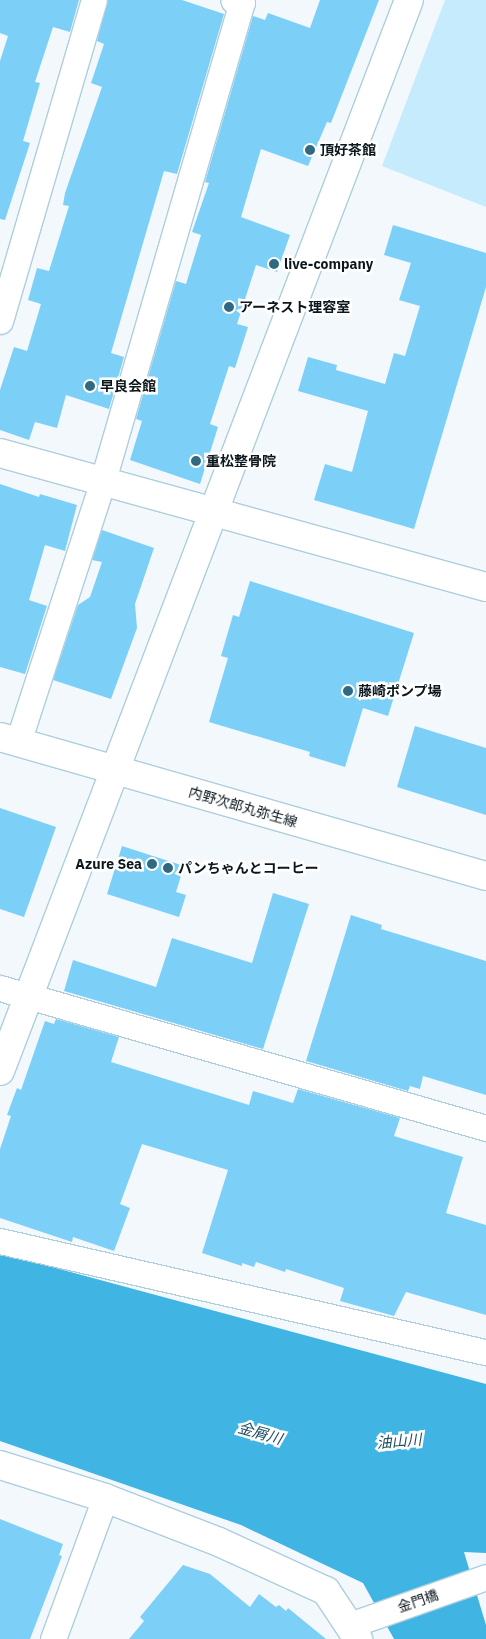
<!DOCTYPE html>
<html>
<head>
<meta charset="utf-8">
<style>
  body { margin:0 }
  #map { position:relative; width:486px; height:1639px; overflow:hidden; background:#f2f8fc; font-family:"IBM Plex Sans","Noto Sans JP",sans-serif }
  div>[style] { position:absolute }
  .green>* { inset:0; background:#c6ebfc }
  .water>* { inset:0; background:#40b5e4 }
  .building>* { inset:0; background:#7cd0f7 }
  .roads { filter:drop-shadow(1px 0 #aecedd) drop-shadow(-1px 0 #aecedd) drop-shadow(0 1px #aecedd) drop-shadow(0 -1px #aecedd) }
  .minor>* { height:25px; margin:-12.5px; padding:0 12.5px; transform-origin:12.5px; border-radius:12.5px; background:#fff }
  .tertiary>* { height:28px; margin:-14px; padding:0 14px; transform-origin:14px; border-radius:14px; background:#fff }
  .secondary>* { height:28px; margin:-14px; padding:0 14px; transform-origin:14px; border-radius:14px; background:#fff }
  .dots>* { width:14px; height:14px; translate:-50% -50%; box-sizing:border-box; border:2px solid #fff; border-radius:50% }
  span { translate:-50% -50%; white-space:nowrap; text-align:center; line-height:1.15; -webkit-text-stroke:5px #fff; paint-order:stroke }
  .poi-label { font-size:14px; color:#0b171d; font-weight:700 }
  .left { translate:0 -50%; text-align:left }
  .right { translate:-100% -50%; text-align:right }
  .street-label { font-size:14px; color:#0b171d }
  .water-label { font-size:15px; color:#1f4e63; font-style:italic }
</style>
</head>
<body>
<div id="map">
  <div class="green">
    <i style="clip-path:polygon(445px 0,486px 0,486px 207px,382px 166px)"></i>
  </div>
  <div class="water">
    <i style="clip-path:polygon(0 1253px,486px 1384px,486px 1553px,464px 1552px,486px 1625px,486px 1639px,394px 1639px,363px 1583px,241px 1525px,0 1441px)"></i>
  </div>
  <div class="building">
    <i style="clip-path:polygon(0 0,79px 0,70px 32px,53px 27px,35px 82px,40px 83px,23px 141px,30px 143px,5px 220px,0 219px,0 61px,8px 36px,0 33px)"></i>
    <i style="clip-path:polygon(108px 0,182px 0,224px 14px,177px 174px,164px 171px,111px 353px,124px 357px,109px 409px,66px 395px,57px 428px,35px 422px,29px 440px,0 430px,0 390px,14px 347px,27px 351px,41px 304px,28px 300px,37px 268px,49px 271px,69px 206px,63px 205px,65px 193px,102px 87px,91px 83px,104px 44px,97px 41px)"></i>
    <i style="clip-path:polygon(320px 0,379px 0,331px 123px,327px 122px,308px 166px,261px 149px,241px 217px,290px 235px,277px 272px,256px 265px,237px 324px,248px 327px,235px 368px,229px 366px,210px 424px,218px 427px,200px 484px,130px 460px,142px 421px,136px 419px,176px 281px,186px 284px,201px 235px,192px 232px,209px 183px,205px 182px,253px 16px,265px 20px,268px 13px,310px 28px)"></i>
    <i style="clip-path:polygon(393px 225px,486px 253px,486px 287px,414px 529px,314px 500px,325px 464px,352px 472px,368px 411px,298px 391px,308px 357px,337px 365px,336px 370px,385px 384px,394px 353px,405px 356px,420px 306px,399px 300px,411px 263px,384px 255px)"></i>
    <i style="clip-path:polygon(0 484px,39px 497px,40px 494px,77px 505px,65px 551px,45px 545px,29px 600px,47px 606px,25px 674px,0 667px)"></i>
    <i style="clip-path:polygon(102px 530px,154px 548px,135px 604px,137px 628px,111px 699px,53px 680px,78px 605px,90px 597px,102px 562px,92px 560px)"></i>
    <i style="clip-path:polygon(250px 581px,414px 633px,388px 716px,363px 708px,345px 767px,309px 756px,310px 752px,209px 722px,228px 658px,221px 656px,233px 615px,239px 617px)"></i>
    <i style="clip-path:polygon(415px 726px,486px 748px,486px 815px,397px 787px)"></i>
    <i style="clip-path:polygon(0 808px,56px 827px,24px 917px,0 909px)"></i>
    <i style="clip-path:polygon(122px 846px,184px 866px,176px 892px,186px 895px,179px 917px,107px 894px)"></i>
    <i style="clip-path:polygon(273px 893px,309px 904px,263px 1049px,64px 991px,73px 960px,156px 987px,172px 938px,252px 963px)"></i>
    <i style="clip-path:polygon(351px 915px,382px 925px,381px 929px,486px 961px,486px 1095px,423px 1076px,420px 1089px,410px 1086px,408px 1091px,306px 1061px)"></i>
    <i style="clip-path:polygon(56px 1019px,119px 1037px,111px 1062px,249px 1105px,253px 1091px,293px 1103px,298px 1089px,400px 1118px,394px 1136px,463px 1157px,446px 1213px,486px 1225px,486px 1315px,406px 1292px,394px 1316px,340px 1301px,344px 1288px,286px 1269px,285px 1272px,256px 1262px,254px 1267px,242px 1263px,242px 1266px,202px 1253px,228px 1170px,142px 1144px,120px 1204px,130px 1208px,114px 1251px,73px 1237px,72px 1242px,0 1218px,0 1149px,11px 1116px,7px 1115px,17px 1088px,21px 1090px,45px 1021px,54px 1024px)"></i>
    <i style="clip-path:polygon(0 1519px,63px 1544px,59px 1555px,62px 1556px,30px 1639px,0 1639px)"></i>
    <i style="clip-path:polygon(183px 1565px,210px 1574px,250px 1607px,259px 1594px,276px 1607px,279px 1605px,286px 1611px,288px 1608px,326px 1639px,129px 1639px,144px 1621px,140px 1617px)"></i>
  </div>
  <div class="roads">
    <div class="minor">
      <i style="left:0;top:321px;width:334px;rotate:-73.7deg"></i>
      <i style="left:18px;top:742px;width:275px;rotate:-72deg"></i>
      <i style="left:103px;top:480px;width:497px;rotate:-73.8deg"></i>
      <i style="left:242px;top:3px;width:9px;rotate:-162deg"></i>
      <i style="left:0;top:988px;width:506px;rotate:16.07deg"></i>
      <i style="left:0;top:1241px;width:499px;rotate:12.9deg"></i>
      <i style="left:350px;top:1625px;width:144px;rotate:-19.4deg"></i>
      <i style="left:53px;top:1639px;width:150px;rotate:-69.8deg"></i>
    </div>
    <div class="tertiary">
      <i style="left:0;top:453px;width:504px;rotate:15.41deg"></i>
      <i style="left:0;top:1071px;width:1146px;rotate:-69.1deg"></i>
      <i style="left:0;top:1465px;width:110px;rotate:17.4deg"></i>
      <i style="left:105px;top:1498px;width:122px;rotate:21.1deg"></i>
      <i style="left:219px;top:1542px;width:118px;rotate:24.6deg"></i>
      <i style="left:326px;top:1591px;width:58px;rotate:56.3deg"></i>
    </div>
    <div class="secondary">
      <i style="left:0;top:737px;width:505px;rotate:15.96deg"></i>
    </div>
  </div>
  <div class="dots">
    <i style="left:310px;top:150px;background:#2f6982"></i>
    <i style="left:274px;top:264px;background:#2f6982"></i>
    <i style="left:229px;top:307px;background:#2f6982"></i>
    <i style="left:90px;top:386px;background:#2f6982"></i>
    <i style="left:196px;top:461px;background:#2f6982"></i>
    <i style="left:348px;top:691px;background:#2f6982"></i>
    <i style="left:152px;top:864px;background:#2f6982"></i>
    <i style="left:168px;top:868px;background:#2f6982"></i>
  </div>
  <div class="poi-label">
    <span class="left" style="left:320px;top:150px">頂好茶館</span>
    <span class="left" style="left:284px;top:264px">live-company</span>
    <span class="left" style="left:239px;top:307px">アーネスト理容室</span>
    <span class="left" style="left:100px;top:386px">早良会館</span>
    <span class="left" style="left:206px;top:461px">重松整骨院</span>
    <span class="left" style="left:358px;top:691px">藤崎ポンプ場</span>
    <span class="right" style="left:142px;top:864px">Azure Sea</span>
    <span class="left" style="left:178px;top:868px">パンちゃんとコーヒー</span>
  </div>
  <div class="street-label">
    <span style="left:243px;top:807px;rotate:16deg">内野次郎丸弥生線</span>
    <span style="left:418px;top:1601px;rotate:-19deg">金門橋</span>
  </div>
  <div class="water-label">
    <span style="left:260px;top:1433px;rotate:16deg">金屑川</span>
    <span style="left:399px;top:1441px;rotate:-5deg">油山川</span>
  </div>
</div>
</body>
</html>
